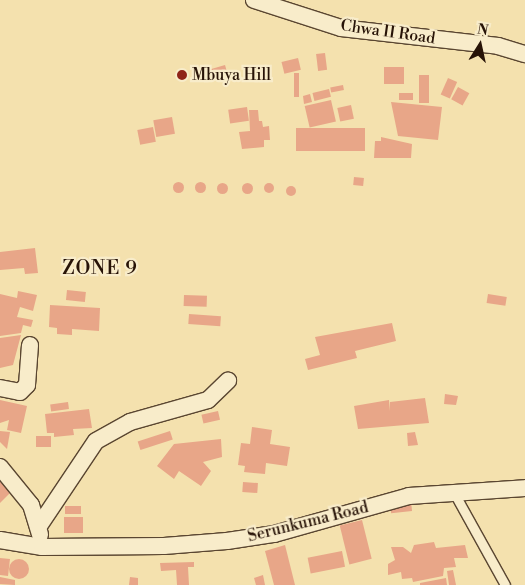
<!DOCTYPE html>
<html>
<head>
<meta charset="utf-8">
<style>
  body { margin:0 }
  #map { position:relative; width:525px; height:585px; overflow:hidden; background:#f4e1ae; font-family:"Libre Bodoni",serif }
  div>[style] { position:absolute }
  .building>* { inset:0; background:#e8a688; transform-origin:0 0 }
  .round { border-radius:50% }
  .roads { filter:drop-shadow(1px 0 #5a4631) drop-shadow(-1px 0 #5a4631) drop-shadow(0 1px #5a4631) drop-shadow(0 -1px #5a4631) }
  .lane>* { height:9px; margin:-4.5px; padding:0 4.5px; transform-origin:4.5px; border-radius:4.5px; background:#f8ecca }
  .street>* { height:16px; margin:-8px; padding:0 8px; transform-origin:8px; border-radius:8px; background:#f8ecca }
  .dots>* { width:14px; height:14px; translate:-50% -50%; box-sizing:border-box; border:2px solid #f8ecca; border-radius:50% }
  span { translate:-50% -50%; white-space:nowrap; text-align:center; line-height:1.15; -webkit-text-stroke:4.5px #f8ecca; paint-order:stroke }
  .street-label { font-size:16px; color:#271307 }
  .poi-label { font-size:16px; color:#271307 }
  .left { translate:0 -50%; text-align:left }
  .quarter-label { font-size:19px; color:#271307; letter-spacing:1px }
  .north { position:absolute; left:455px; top:20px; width:50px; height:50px; -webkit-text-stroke:4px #f8ecca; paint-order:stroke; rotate:10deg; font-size:14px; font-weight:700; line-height:20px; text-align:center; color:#271307 }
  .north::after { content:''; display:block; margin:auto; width:18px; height:22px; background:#271307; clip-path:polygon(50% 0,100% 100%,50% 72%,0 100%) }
</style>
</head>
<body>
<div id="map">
  <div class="building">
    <i style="left:325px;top:53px;width:17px;height:9px;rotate:83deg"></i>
    <i style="left:298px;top:58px;width:12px;height:17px;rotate:76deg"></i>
    <i style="left:225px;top:65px;width:7px;height:16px;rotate:74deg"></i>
    <i style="left:384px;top:67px;width:20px;height:17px"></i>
    <i style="left:294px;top:73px;width:5px;height:24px"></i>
    <i style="left:419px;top:75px;width:10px;height:28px"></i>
    <i style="left:448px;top:78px;width:10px;height:18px;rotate:24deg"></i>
    <i style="left:343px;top:85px;width:5px;height:13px;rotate:79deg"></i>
    <i style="left:458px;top:87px;width:13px;height:14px;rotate:29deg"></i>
    <i style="left:329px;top:89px;width:8px;height:17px;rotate:76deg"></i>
    <i style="left:399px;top:93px;width:14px;height:7px"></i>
    <i style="clip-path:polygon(310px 94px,312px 102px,304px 104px,303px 96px)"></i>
    <i style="left:331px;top:100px;width:22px;height:27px;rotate:77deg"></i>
    <i style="clip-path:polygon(391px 102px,442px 107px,438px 140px,398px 136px)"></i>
    <i style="left:351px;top:105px;width:14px;height:14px;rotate:78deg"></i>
    <i style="left:247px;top:107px;width:14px;height:19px;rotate:82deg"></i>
    <i style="clip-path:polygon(249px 110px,258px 110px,259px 121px,262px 121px,263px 127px,269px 126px,270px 140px,264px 140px,264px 147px,242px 149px,239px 132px,250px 131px)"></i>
    <i style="left:172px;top:117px;width:17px;height:19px;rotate:80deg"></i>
    <i style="left:153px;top:127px;width:15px;height:16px;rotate:79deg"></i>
    <i style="left:296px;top:128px;width:69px;height:23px"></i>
    <i style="clip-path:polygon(381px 137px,412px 144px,411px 158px,374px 158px,375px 141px,381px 141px)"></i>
    <i style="left:354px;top:177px;width:10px;height:8px;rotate:6deg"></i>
    <i class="round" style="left:172.5px;top:181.5px;width:11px;height:11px"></i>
    <i class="round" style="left:194.5px;top:181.5px;width:11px;height:11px"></i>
    <i class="round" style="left:241.5px;top:182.5px;width:11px;height:11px"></i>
    <i class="round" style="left:216.5px;top:182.5px;width:11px;height:11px"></i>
    <i class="round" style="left:264px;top:183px;width:10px;height:10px"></i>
    <i class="round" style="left:286px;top:186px;width:10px;height:10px"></i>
    <i style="clip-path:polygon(35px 248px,38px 273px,25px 274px,24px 268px,0 270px,0 252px)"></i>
    <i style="left:67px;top:290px;width:19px;height:10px;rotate:6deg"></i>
    <i style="clip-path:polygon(18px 291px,37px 295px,33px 311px,20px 307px,17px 317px,33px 320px,31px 327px,23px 325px,21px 333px,0 336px,0 294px,17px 298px)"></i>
    <i style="left:488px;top:294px;width:19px;height:9px;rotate:9deg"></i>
    <i style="left:184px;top:295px;width:23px;height:11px;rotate:2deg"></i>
    <i style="clip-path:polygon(50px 305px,100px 308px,99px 331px,72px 329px,72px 335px,57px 334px,57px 328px,49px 327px)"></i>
    <i style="left:189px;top:314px;width:32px;height:10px;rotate:4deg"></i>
    <i style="clip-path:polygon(392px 323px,396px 341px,355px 351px,357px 358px,308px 370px,305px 359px,320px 355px,315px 337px)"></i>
    <i style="clip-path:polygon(21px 335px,13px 365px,0 368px,0 338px)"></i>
    <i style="clip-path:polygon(445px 394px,458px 396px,456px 405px,444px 404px)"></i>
    <i style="clip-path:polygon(425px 398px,429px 423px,358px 429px,354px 406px,389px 400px,390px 411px,390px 402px)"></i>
    <i style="clip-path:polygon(0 400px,27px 406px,21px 433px,7px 430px,9px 420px,0 423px)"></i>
    <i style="left:68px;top:402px;width:7px;height:18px;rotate:82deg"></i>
    <i style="clip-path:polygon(89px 409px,92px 428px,73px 429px,74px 435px,54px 437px,54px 433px,47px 433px,45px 414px)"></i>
    <i style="left:218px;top:411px;width:9px;height:17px;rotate:77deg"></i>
    <i style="clip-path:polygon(252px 427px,272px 430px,270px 444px,290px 447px,287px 466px,266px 463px,265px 474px,244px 472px,245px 466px,238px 465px,241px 443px,250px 444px)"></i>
    <i style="clip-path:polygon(0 431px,10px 432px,7px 449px,0 442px)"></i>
    <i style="left:170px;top:431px;width:9px;height:34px;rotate:72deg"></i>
    <i style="clip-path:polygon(415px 432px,418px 445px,408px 446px,407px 433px)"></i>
    <i style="left:36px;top:436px;width:15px;height:11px"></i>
    <i style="clip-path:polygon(221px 439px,222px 457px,203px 462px,211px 471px,201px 486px,179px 471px,174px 479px,157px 466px,174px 444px)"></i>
    <i style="clip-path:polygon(0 481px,11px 492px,0 503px)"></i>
    <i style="left:243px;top:482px;width:15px;height:10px;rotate:4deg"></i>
    <i style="left:411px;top:501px;width:10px;height:21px;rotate:84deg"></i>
    <i style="left:81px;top:506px;width:8px;height:16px;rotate:90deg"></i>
    <i style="left:64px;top:517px;width:19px;height:16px"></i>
    <i style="left:362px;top:520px;width:40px;height:23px;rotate:76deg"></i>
    <i style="clip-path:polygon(434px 542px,436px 548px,465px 545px,468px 558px,454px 558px,456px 567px,444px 568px,443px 576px,413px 582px,412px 578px,402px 579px,401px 572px,388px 575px,388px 564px,395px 560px,391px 547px,403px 547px,411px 553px,414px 545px)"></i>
    <i style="clip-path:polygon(285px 545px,295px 585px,274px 585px,265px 551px)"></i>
    <i style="left:342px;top:551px;width:16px;height:35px;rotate:79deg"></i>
    <i style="clip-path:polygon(0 558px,10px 559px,8px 576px,0 575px)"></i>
    <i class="round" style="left:9px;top:559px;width:20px;height:20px"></i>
    <i style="clip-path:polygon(194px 562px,194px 567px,188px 567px,189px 585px,177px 585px,176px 570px,161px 571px,160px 563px)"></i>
    <i style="clip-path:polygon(453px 570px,456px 585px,449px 585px,447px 571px)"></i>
    <i style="clip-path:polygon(263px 575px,265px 585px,256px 585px,254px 578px)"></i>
    <i style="clip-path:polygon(0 577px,15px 580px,15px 585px,0 584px)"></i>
    <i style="clip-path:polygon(130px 577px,138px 578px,138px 585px,129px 585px)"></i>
    <i style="clip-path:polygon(446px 578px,447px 585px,420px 585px,420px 583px)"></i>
  </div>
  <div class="roads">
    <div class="lane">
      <i style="left:453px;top:491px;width:107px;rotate:61deg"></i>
    </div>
    <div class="street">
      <i style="left:254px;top:0;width:91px;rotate:17.8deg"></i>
      <i style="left:341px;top:28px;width:158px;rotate:6.5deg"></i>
      <i style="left:498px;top:46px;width:28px;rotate:17deg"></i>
      <i style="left:0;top:388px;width:20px;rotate:11deg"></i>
      <i style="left:20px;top:392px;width:10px;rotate:-45deg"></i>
      <i style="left:27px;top:385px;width:40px;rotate:-85.7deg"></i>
      <i style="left:0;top:467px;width:49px;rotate:50.8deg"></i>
      <i style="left:31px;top:505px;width:31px;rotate:73deg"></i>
      <i style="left:39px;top:526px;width:102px;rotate:-56.2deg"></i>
      <i style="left:96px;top:441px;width:39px;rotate:-29deg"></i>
      <i style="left:130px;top:422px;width:81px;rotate:-15.8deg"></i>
      <i style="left:208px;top:400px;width:28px;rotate:-44deg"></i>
      <i style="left:0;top:540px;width:43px;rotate:9.5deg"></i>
      <i style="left:42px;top:547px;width:122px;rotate:-0.5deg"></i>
      <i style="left:164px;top:546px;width:63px;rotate:-4.5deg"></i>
      <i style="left:227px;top:541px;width:48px;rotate:-8.5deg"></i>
      <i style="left:274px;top:534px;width:140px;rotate:-15.7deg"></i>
      <i style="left:409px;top:496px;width:116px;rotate:-3.9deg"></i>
    </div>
  </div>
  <div class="dots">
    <i style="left:182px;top:75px;background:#8f2418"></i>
  </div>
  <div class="street-label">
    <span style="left:388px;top:32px;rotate:8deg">Chwa II Road</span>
    <span style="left:308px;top:522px;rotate:-14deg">Serunkuma Road</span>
  </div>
  <div class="poi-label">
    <span class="left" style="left:192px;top:75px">Mbuya Hill</span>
  </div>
  <div class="quarter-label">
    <span style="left:100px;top:269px">ZONE 9</span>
  </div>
  <div class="north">N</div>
</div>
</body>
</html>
